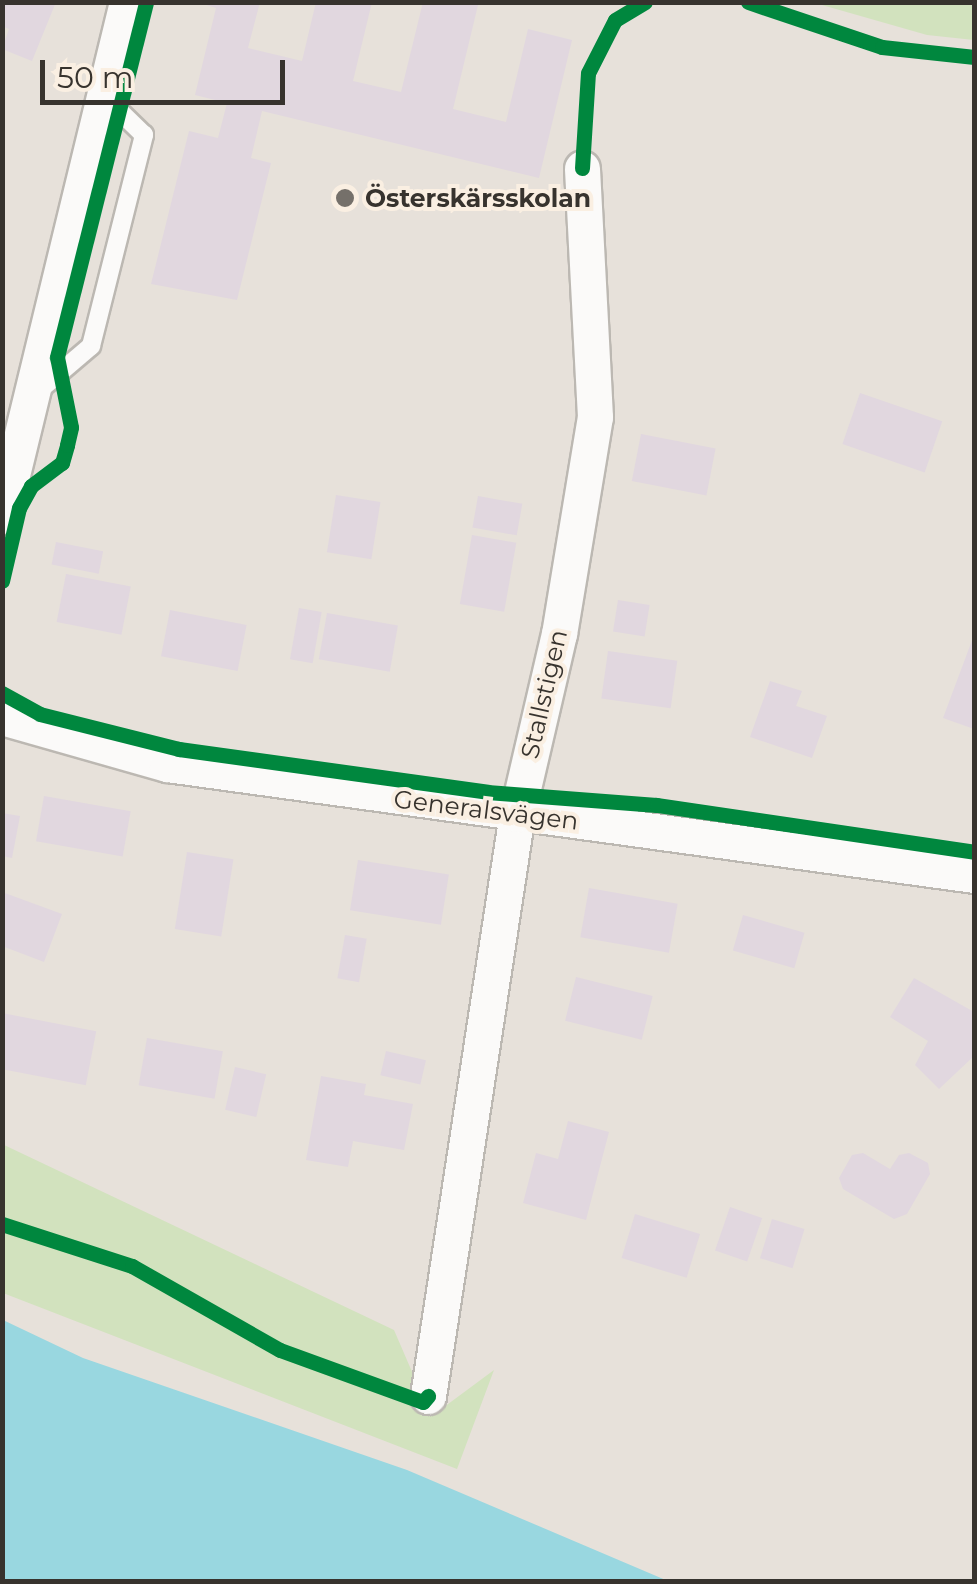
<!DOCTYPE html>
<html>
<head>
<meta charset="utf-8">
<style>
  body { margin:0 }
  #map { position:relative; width:977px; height:1584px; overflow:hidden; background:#e7e1da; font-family:Montserrat,sans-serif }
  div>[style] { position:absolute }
  .green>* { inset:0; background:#d2e2be }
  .water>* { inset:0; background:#99d7e0 }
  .building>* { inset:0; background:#e1d7df; transform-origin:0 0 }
  .roads { filter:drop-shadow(2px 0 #bcb8b2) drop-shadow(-2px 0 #bcb8b2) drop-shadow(0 2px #bcb8b2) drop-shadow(0 -2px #bcb8b2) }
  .service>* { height:18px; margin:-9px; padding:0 9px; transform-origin:9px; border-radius:9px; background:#fbfaf9 }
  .minor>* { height:35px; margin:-17.5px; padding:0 17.5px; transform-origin:17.5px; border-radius:17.5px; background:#fbfaf9 }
  .cycleway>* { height:15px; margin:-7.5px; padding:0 7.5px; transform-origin:7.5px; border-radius:7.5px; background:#00873e }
  .dots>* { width:28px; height:28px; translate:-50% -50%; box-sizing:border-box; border:5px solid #faefe2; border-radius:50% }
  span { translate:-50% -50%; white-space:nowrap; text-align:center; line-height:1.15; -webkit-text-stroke:8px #faefe2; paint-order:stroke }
  .poi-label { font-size:25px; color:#37332e; font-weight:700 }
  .left { translate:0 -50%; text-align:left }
  .street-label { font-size:25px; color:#37332e }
  .frame { position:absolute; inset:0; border:5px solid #37332e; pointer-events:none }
  .scale { position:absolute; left:40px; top:60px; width:245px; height:45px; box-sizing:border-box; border:5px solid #37332e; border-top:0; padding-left:12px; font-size:30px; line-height:35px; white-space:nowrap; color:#37332e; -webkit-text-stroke:8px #faefe2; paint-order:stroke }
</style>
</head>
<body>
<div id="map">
  <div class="green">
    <i style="clip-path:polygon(815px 3px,974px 3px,974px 40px,927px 35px)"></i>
    <i style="clip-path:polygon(2px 1144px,394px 1330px,416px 1381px,440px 1410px,494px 1370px,457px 1469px,3px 1293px)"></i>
  </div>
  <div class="water">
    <i style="clip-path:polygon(3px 1320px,83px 1358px,407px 1470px,668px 1581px,3px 1581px)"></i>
  </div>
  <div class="building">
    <i style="clip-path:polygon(2px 2px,56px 2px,32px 61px,2px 49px,9px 29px,2px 26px)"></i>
    <i style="clip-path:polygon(197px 2px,260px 2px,248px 48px,302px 61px,316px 2px,372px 2px,353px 81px,401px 92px,423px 2px,478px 5px,453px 109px,506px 122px,528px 29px,572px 40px,539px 178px,262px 111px,251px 158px,271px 163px,237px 300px,151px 284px,189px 131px,218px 138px,227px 103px,195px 95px,216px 8px)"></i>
    <i style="left:860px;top:393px;width:87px;height:54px;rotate:19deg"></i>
    <i style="left:641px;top:434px;width:76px;height:48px;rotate:11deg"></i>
    <i style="left:336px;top:495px;width:45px;height:58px;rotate:9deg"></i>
    <i style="left:478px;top:496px;width:45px;height:32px;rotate:10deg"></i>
    <i style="left:472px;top:535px;width:45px;height:70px;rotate:10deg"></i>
    <i style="left:56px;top:542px;width:48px;height:23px;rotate:11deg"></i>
    <i style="left:66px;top:574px;width:66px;height:49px;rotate:11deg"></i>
    <i style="left:618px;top:600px;width:32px;height:32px;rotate:9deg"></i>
    <i style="left:299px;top:608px;width:23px;height:52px;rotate:10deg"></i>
    <i style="left:170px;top:610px;width:78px;height:47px;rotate:11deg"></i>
    <i style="left:327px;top:613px;width:72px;height:47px;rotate:10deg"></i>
    <i style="clip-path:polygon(974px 635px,974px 729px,943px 718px)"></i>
    <i style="left:608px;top:651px;width:70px;height:48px;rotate:8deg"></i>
    <i style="clip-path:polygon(770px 681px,802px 691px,796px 706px,827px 716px,812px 758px,750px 737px)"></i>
    <i style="left:44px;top:796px;width:88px;height:46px;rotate:10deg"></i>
    <i style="clip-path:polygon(2px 813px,20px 816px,12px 858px,2px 856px)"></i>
    <i style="left:187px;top:852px;width:47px;height:78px;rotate:9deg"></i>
    <i style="left:358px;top:860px;width:92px;height:51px;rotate:9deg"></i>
    <i style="left:589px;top:888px;width:90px;height:50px;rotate:10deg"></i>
    <i style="clip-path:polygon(2px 892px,62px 914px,44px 962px,2px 946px)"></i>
    <i style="left:743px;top:915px;width:64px;height:37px;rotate:16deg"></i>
    <i style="left:345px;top:935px;width:22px;height:44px;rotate:10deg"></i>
    <i style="left:576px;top:977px;width:79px;height:45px;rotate:14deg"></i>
    <i style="clip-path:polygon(914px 978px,974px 1012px,974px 1056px,939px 1089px,915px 1065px,928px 1041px,890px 1017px)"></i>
    <i style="left:2px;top:1013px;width:96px;height:55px;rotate:11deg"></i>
    <i style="left:147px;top:1038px;width:77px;height:48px;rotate:10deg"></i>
    <i style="left:386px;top:1051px;width:41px;height:25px;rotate:13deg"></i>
    <i style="left:235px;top:1067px;width:32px;height:44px;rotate:13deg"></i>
    <i style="clip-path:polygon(321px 1076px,366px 1084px,364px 1095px,413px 1104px,404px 1150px,353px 1141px,348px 1167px,306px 1160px)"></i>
    <i style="clip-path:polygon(568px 1121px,609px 1132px,586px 1220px,523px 1203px,536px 1153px,558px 1159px)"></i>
    <i style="clip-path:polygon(863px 1153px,890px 1169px,899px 1155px,909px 1153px,928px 1163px,930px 1174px,907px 1214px,894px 1219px,843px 1189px,839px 1178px,852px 1155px)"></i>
    <i style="left:730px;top:1207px;width:34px;height:46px;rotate:19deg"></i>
    <i style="left:635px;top:1214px;width:68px;height:46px;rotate:17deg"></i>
    <i style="left:772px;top:1219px;width:34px;height:41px;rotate:17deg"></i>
  </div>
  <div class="roads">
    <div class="service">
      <i style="left:37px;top:392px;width:71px;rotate:-40.4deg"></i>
      <i style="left:91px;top:346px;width:218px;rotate:-75.9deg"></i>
      <i style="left:144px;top:135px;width:56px;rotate:-135.7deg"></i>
    </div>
    <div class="minor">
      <i style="left:2px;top:516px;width:529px;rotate:-76.33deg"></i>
      <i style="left:2px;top:717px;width:172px;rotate:15.9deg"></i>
      <i style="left:167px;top:764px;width:815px;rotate:7.83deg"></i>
      <i style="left:428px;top:1396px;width:589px;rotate:-81.31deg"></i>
      <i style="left:517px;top:814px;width:185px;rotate:-76.9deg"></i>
      <i style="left:559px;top:634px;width:220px;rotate:-80.6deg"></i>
      <i style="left:595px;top:417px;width:249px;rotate:-93deg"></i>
    </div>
  </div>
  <div class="cycleway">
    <i style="left:748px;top:2px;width:141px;rotate:18.6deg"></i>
    <i style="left:882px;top:47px;width:93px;rotate:6.2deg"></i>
    <i style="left:582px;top:168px;width:95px;rotate:-86.4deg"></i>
    <i style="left:588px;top:73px;width:59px;rotate:-63deg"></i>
    <i style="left:615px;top:20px;width:35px;rotate:-31deg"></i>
    <i style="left:2px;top:581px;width:75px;rotate:-76.9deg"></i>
    <i style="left:19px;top:508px;width:25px;rotate:-61deg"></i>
    <i style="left:31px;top:486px;width:39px;rotate:-37deg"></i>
    <i style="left:62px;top:463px;width:19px;rotate:-74deg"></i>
    <i style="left:67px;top:445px;width:18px;rotate:-77deg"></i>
    <i style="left:71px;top:427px;width:71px;rotate:-101.3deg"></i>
    <i style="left:57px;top:357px;width:366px;rotate:-75.9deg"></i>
    <i style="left:2px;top:693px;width:43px;rotate:28.9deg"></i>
    <i style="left:40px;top:714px;width:143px;rotate:14.1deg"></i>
    <i style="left:179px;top:749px;width:311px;rotate:7.9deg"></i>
    <i style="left:487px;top:792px;width:170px;rotate:4.4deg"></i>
    <i style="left:657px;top:805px;width:320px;rotate:8.4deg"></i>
    <i style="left:2px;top:1224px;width:137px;rotate:17.9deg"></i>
    <i style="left:132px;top:1266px;width:170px;rotate:29.6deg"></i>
    <i style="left:280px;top:1350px;width:152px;rotate:20deg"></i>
    <i style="left:423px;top:1402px;width:8px;rotate:-50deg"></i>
  </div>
  <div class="dots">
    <i style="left:345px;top:198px;background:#75706a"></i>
  </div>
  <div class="poi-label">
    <span class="left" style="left:365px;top:198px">Österskärsskolan</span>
  </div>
  <div class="street-label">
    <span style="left:544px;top:694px;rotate:-77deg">Stallstigen</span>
    <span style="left:486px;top:810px;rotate:7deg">Generalsvägen</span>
  </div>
  <div class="frame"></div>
  <div class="scale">50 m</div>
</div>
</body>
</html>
